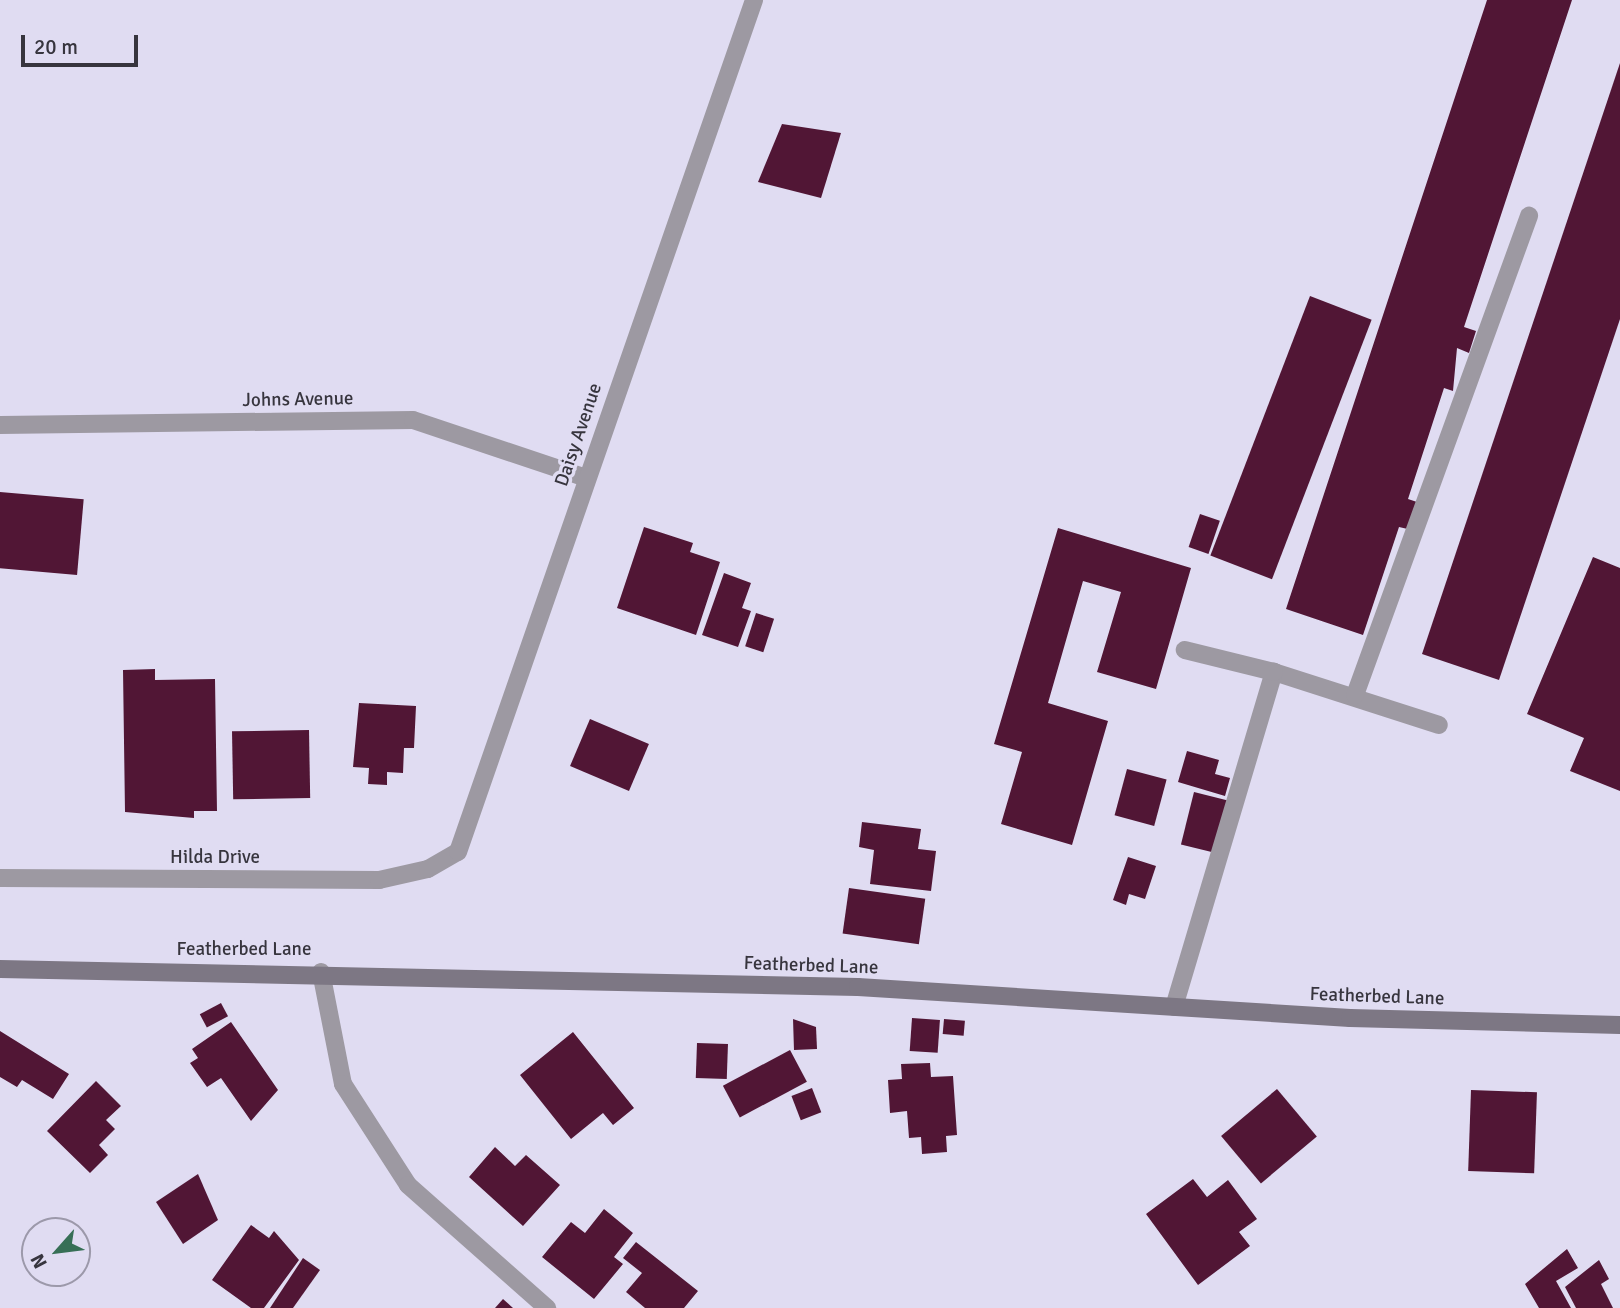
<!DOCTYPE html>
<html>
<head>
<meta charset="utf-8">
<style>
  body { margin:0 }
  #map { position:relative; width:1620px; height:1308px; overflow:hidden; background:#e0dcf2; font-family:Signika,sans-serif }
  div>[style] { position:absolute }
  .building>* { inset:0; background:#511635; transform-origin:0 0 }
  .service>* { height:18px; margin:-9px; padding:0 9px; transform-origin:9px; border-radius:9px; background:#9d99a2 }
  .minor>* { height:18px; margin:-9px; padding:0 9px; transform-origin:9px; border-radius:9px; background:#9d99a2 }
  .secondary>* { height:18px; margin:-9px; padding:0 9px; transform-origin:9px; border-radius:9px; background:#7d7784 }
  span { translate:-50% -50%; white-space:nowrap; text-align:center; line-height:1.15; -webkit-text-stroke:7px #e0dcf2; paint-order:stroke }
  .street-label { font-size:19px; color:#37353e }
  .north { position:absolute; left:21px; top:1217px; width:70px; height:70px; box-sizing:border-box; background:#e0dcf2; border:2px solid #9c99aa; border-radius:50%; rotate:242deg; font-size:19px; font-weight:700; line-height:28px; text-align:center; color:#37353e }
  .north::after { content:''; display:block; margin:auto; width:24px; height:32px; background:#376f56; clip-path:polygon(50% 0,100% 100%,50% 72%,0 100%) }
  .scale { position:absolute; left:21px; top:35px; width:117px; height:32px; box-sizing:border-box; border:4px solid #37353e; border-top:0; padding-left:9px; font-size:21px; line-height:24px; white-space:nowrap; color:#37353e; -webkit-text-stroke:5px #e0dcf2; paint-order:stroke }
</style>
</head>
<body>
<div id="map">
  <div class="building">
    <i style="clip-path:polygon(1487px 0,1572px 0,1464px 327px,1476px 331px,1469px 353px,1457px 348px,1453px 391px,1444px 388px,1408px 499px,1420px 503px,1412px 530px,1399px 527px,1363px 635px,1286px 609px)"></i>
    <i style="clip-path:polygon(1620px 63px,1620px 319px,1499px 680px,1422px 654px)"></i>
    <i style="clip-path:polygon(782px 124px,841px 133px,821px 198px,758px 182px)"></i>
    <i style="left:1310px;top:296px;width:66px;height:278px;rotate:21deg"></i>
    <i style="left:0;top:492px;width:84px;height:76px;rotate:5deg"></i>
    <i style="left:1200px;top:514px;width:21px;height:35px;rotate:19deg"></i>
    <i style="clip-path:polygon(644px 527px,693px 543px,690px 552px,720px 562px,696px 635px,617px 608px)"></i>
    <i style="clip-path:polygon(1058px 528px,1191px 568px,1156px 689px,1097px 672px,1121px 592px,1083px 581px,1048px 703px,1108px 721px,1072px 845px,1001px 824px,1022px 752px,994px 744px)"></i>
    <i style="clip-path:polygon(1593px 557px,1620px 568px,1620px 791px,1570px 771px,1584px 738px,1527px 714px)"></i>
    <i style="clip-path:polygon(724px 573px,751px 583px,742px 608px,751px 611px,738px 647px,702px 635px)"></i>
    <i style="left:756px;top:613px;width:19px;height:35px;rotate:18deg"></i>
    <i style="clip-path:polygon(155px 669px,155px 680px,215px 679px,217px 811px,194px 811px,194px 818px,125px 812px,123px 670px)"></i>
    <i style="clip-path:polygon(359px 703px,416px 706px,414px 748px,404px 748px,403px 773px,387px 772px,387px 785px,368px 784px,369px 768px,353px 767px)"></i>
    <i style="left:590px;top:719px;width:64px;height:51px;rotate:23deg"></i>
    <i style="left:309px;top:730px;width:68px;height:77px;rotate:89deg"></i>
    <i style="clip-path:polygon(1187px 751px,1219px 760px,1215px 774px,1230px 778px,1225px 796px,1178px 782px)"></i>
    <i style="left:1127px;top:769px;width:41px;height:48px;rotate:15deg"></i>
    <i style="left:1194px;top:792px;width:38px;height:54px;rotate:14deg"></i>
    <i style="clip-path:polygon(862px 822px,921px 829px,918px 849px,936px 851px,931px 891px,870px 884px,874px 850px,859px 847px)"></i>
    <i style="clip-path:polygon(1128px 857px,1156px 866px,1145px 899px,1129px 894px,1126px 905px,1113px 900px)"></i>
    <i style="left:849px;top:888px;width:77px;height:46px;rotate:8deg"></i>
    <i style="left:221px;top:1003px;width:15px;height:24px;rotate:62deg"></i>
    <i style="left:912px;top:1018px;width:28px;height:33px;rotate:4deg"></i>
    <i style="clip-path:polygon(793px 1019px,816px 1027px,817px 1049px,794px 1050px)"></i>
    <i style="left:944px;top:1019px;width:21px;height:15px;rotate:5deg"></i>
    <i style="clip-path:polygon(231px 1022px,278px 1090px,251px 1121px,221px 1078px,207px 1087px,190px 1063px,198px 1058px,192px 1049px)"></i>
    <i style="clip-path:polygon(0 1031px,69px 1074px,53px 1099px,22px 1080px,17px 1087px,0 1077px)"></i>
    <i style="clip-path:polygon(573px 1032px,634px 1108px,613px 1125px,603px 1113px,571px 1139px,520px 1075px)"></i>
    <i style="left:697px;top:1043px;width:31px;height:35px;rotate:2deg"></i>
    <i style="left:790px;top:1050px;width:36px;height:76px;rotate:62deg"></i>
    <i style="clip-path:polygon(930px 1063px,931px 1077px,953px 1076px,957px 1135px,946px 1136px,947px 1152px,922px 1154px,921px 1137px,909px 1138px,907px 1111px,890px 1113px,888px 1080px,902px 1079px,901px 1064px)"></i>
    <i style="clip-path:polygon(96px 1081px,121px 1106px,106px 1120px,115px 1129px,99px 1145px,108px 1155px,90px 1173px,47px 1131px)"></i>
    <i style="left:812px;top:1088px;width:26px;height:22px;rotate:69deg"></i>
    <i style="left:1277px;top:1089px;width:62px;height:73px;rotate:50deg"></i>
    <i style="left:1471px;top:1090px;width:66px;height:81px;rotate:2deg"></i>
    <i style="clip-path:polygon(495px 1147px,515px 1166px,526px 1155px,560px 1185px,523px 1226px,469px 1177px)"></i>
    <i style="clip-path:polygon(198px 1174px,218px 1220px,183px 1244px,156px 1202px)"></i>
    <i style="clip-path:polygon(1193px 1179px,1207px 1197px,1228px 1180px,1257px 1219px,1239px 1232px,1250px 1246px,1198px 1285px,1146px 1214px)"></i>
    <i style="clip-path:polygon(604px 1209px,633px 1233px,614px 1257px,623px 1264px,594px 1299px,542px 1257px,571px 1222px,585px 1233px)"></i>
    <i style="clip-path:polygon(251px 1225px,269px 1238px,274px 1231px,299px 1260px,264px 1308px,251px 1308px,212px 1280px)"></i>
    <i style="clip-path:polygon(636px 1242px,698px 1291px,684px 1308px,645px 1308px,626px 1292px,642px 1273px,623px 1258px)"></i>
    <i style="clip-path:polygon(1567px 1249px,1578px 1268px,1556px 1281px,1571px 1308px,1539px 1308px,1525px 1284px)"></i>
    <i style="clip-path:polygon(303px 1258px,320px 1270px,293px 1308px,270px 1308px)"></i>
    <i style="clip-path:polygon(1599px 1260px,1609px 1279px,1601px 1284px,1613px 1308px,1576px 1308px,1565px 1287px)"></i>
    <i style="clip-path:polygon(503px 1299px,513px 1308px,495px 1308px)"></i>
  </div>
  <div class="service">
    <i style="left:1274px;top:672px;width:173px;rotate:17.8deg"></i>
    <i style="left:1355px;top:695px;width:510px;rotate:-70.04deg"></i>
    <i style="left:1174px;top:1007px;width:350px;rotate:-73.4deg"></i>
    <i style="left:1274px;top:672px;width:92px;rotate:-166.1deg"></i>
  </div>
  <div class="minor">
    <i style="left:0;top:425px;width:413px;rotate:-0.7deg"></i>
    <i style="left:413px;top:420px;width:182px;rotate:18.5deg"></i>
    <i style="left:0;top:878px;width:379px;rotate:0.3deg"></i>
    <i style="left:379px;top:880px;width:50px;rotate:-12.7deg"></i>
    <i style="left:428px;top:869px;width:34px;rotate:-30deg"></i>
    <i style="left:458px;top:852px;width:902px;rotate:-70.84deg"></i>
    <i style="left:321px;top:972px;width:114px;rotate:78.9deg"></i>
    <i style="left:343px;top:1084px;width:120px;rotate:57.2deg"></i>
    <i style="left:408px;top:1185px;width:186px;rotate:41.5deg"></i>
  </div>
  <div class="secondary">
    <i style="left:0;top:969px;width:858px;rotate:1.2deg"></i>
    <i style="left:858px;top:987px;width:493px;rotate:3.6deg"></i>
    <i style="left:1350px;top:1018px;width:270px;rotate:1.5deg"></i>
  </div>
  <div class="street-label">
    <span style="left:298px;top:400px;rotate:-1deg">Johns Avenue</span>
    <span style="left:579px;top:435px;rotate:-71deg">Daisy Avenue</span>
    <span style="left:215px;top:858px">Hilda Drive</span>
    <span style="left:244px;top:950px">Featherbed Lane</span>
    <span style="left:811px;top:966px;rotate:2deg">Featherbed Lane</span>
    <span style="left:1377px;top:997px;rotate:2deg">Featherbed Lane</span>
  </div>
  <div class="north">N</div>
  <div class="scale">20 m</div>
</div>
</body>
</html>
